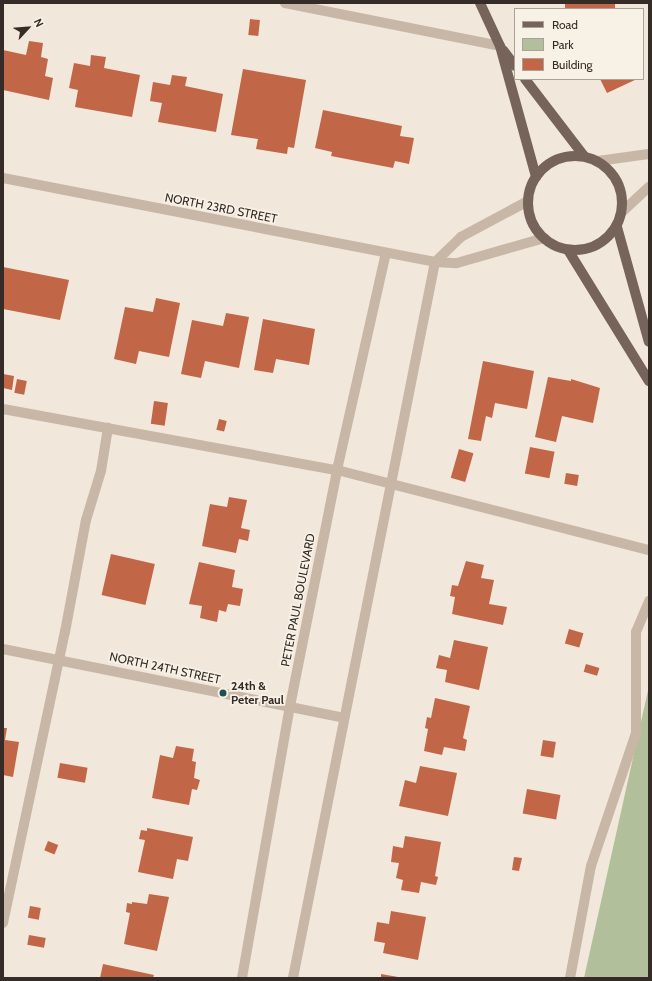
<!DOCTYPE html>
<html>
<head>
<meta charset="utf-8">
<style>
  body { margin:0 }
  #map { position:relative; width:652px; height:981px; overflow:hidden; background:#f1e7da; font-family:Cabin,sans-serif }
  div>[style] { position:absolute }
  .green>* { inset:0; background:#b2bf9b }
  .building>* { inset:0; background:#c16748; transform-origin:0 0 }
  .minor>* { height:10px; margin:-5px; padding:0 5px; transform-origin:5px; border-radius:5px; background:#c8b7a7 }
  .major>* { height:10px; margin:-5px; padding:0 5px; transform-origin:5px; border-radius:5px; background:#766359 }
  .major>.ring { margin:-5px; padding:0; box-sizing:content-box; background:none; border:10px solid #766359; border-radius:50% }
  .dots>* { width:11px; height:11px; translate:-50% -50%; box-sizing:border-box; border:2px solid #f8f1e6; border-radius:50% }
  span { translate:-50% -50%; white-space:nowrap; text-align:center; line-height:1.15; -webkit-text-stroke:3.5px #f8f1e6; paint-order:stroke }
  .street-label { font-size:12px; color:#352c27 }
  .poi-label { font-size:12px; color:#352c27; font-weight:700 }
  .left { translate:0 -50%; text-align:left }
  .frame { position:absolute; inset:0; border:4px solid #352c27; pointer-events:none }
  .legend { position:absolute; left:514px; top:8px; width:130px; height:72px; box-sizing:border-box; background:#f8f1e6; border:1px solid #aaa29a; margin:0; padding:5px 7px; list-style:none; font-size:12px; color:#352c27 }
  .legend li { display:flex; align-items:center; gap:8px; height:20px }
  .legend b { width:20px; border:1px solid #aaa29a }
  .north { position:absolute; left:8px; top:8px; width:40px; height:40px; -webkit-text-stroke:3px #f8f1e6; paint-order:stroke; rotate:64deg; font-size:11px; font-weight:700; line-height:16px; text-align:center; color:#352c27 }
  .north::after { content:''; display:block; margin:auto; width:14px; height:18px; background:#352c27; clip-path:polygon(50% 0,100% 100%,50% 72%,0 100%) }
</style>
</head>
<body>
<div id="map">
  <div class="green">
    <i style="clip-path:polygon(649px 686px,649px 978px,584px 978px)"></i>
  </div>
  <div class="building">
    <i style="left:565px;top:3px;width:50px;height:6px"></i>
    <i style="left:250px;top:19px;width:10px;height:16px;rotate:6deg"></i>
    <i style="clip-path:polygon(29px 41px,43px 43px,41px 57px,48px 59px,45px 76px,53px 78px,49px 100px,3px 90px,3px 50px,26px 55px)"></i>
    <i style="clip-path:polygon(91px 55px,106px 57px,104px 68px,140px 75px,132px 117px,75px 107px,78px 90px,69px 88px,74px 63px,90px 66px)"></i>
    <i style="clip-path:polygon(243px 69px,306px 80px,294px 148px,288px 147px,287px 154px,256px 149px,258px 139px,231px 135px)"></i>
    <i style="clip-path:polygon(172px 75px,187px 77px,185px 86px,223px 94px,216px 132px,158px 122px,162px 103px,150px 101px,153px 82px,170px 85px)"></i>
    <i style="clip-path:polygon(600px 79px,637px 79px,607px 93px)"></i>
    <i style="clip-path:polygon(323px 110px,402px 126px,400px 136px,414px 138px,409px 164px,395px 161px,393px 168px,331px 156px,332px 152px,315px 148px)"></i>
    <i style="clip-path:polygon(3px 267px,69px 280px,60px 320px,3px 309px)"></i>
    <i style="clip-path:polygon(156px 298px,180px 303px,169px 357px,139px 351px,136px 364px,114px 359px,125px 307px,153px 312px)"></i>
    <i style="clip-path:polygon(226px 313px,249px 317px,239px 368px,205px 361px,201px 378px,181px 374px,192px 320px,223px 326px)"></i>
    <i style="clip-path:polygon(263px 319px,315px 329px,309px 365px,276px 359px,273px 373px,254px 370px)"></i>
    <i style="clip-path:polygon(483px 361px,534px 371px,527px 409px,495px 403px,492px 418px,486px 416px,481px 441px,468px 439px)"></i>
    <i style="clip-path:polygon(3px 374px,14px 376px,12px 390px,3px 388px)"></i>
    <i style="clip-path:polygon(548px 377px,571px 381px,571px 379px,600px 388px,593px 423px,562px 416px,556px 442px,535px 437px)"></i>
    <i style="left:17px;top:379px;width:10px;height:14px;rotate:11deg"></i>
    <i style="left:154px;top:401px;width:14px;height:23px;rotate:8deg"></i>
    <i style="left:219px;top:419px;width:8px;height:11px;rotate:14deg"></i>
    <i style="left:530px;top:447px;width:25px;height:27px;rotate:11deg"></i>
    <i style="left:459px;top:449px;width:15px;height:30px;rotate:16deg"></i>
    <i style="left:566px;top:473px;width:13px;height:11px;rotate:9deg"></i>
    <i style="clip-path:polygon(229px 497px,247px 500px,241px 528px,250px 530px,248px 541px,239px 539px,236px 553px,202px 546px,210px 504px,227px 507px)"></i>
    <i style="left:111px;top:554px;width:45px;height:42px;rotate:13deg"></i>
    <i style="clip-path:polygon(466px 561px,484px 565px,481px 578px,494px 580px,489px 604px,507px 607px,503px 625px,452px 614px,455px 597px,450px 596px,452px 585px,458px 586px)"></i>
    <i style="clip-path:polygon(199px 562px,235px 570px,232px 587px,243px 589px,240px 606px,228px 604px,226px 612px,219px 610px,217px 622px,200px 618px,202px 606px,189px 604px)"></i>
    <i style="left:569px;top:629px;width:15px;height:15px;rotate:16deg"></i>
    <i style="clip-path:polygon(454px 640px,488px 647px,479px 690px,445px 682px,447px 670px,436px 668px,439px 655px,450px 658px)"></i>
    <i style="left:586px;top:664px;width:14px;height:8px;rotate:17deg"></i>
    <i style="clip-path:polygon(435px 698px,470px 706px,463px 738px,467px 740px,465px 751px,444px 747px,442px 755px,424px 751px,428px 729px,425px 728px,427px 717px,431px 718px)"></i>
    <i style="clip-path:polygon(3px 728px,7px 728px,5px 740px,19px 742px,13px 777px,3px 775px)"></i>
    <i style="left:543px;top:740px;width:13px;height:16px;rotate:9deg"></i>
    <i style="clip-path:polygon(176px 746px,194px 749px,192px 761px,196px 762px,194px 778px,200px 780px,197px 790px,192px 789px,189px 805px,152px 798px,160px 755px,173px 758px)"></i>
    <i style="left:60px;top:763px;width:28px;height:15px;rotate:10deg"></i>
    <i style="clip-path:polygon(420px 766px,457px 773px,448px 816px,399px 806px,405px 780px,416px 783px)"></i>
    <i style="left:527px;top:789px;width:34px;height:25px;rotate:10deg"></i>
    <i style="clip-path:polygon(147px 828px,193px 837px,188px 861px,177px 859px,173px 879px,138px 872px,145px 840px,139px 839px,141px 830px,147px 831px)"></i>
    <i style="clip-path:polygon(405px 836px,441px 842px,435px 876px,438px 877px,436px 885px,421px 882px,419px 893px,401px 890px,403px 880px,396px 878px,399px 863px,391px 862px,393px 846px,403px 848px)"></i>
    <i style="left:48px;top:841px;width:11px;height:10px;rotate:22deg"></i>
    <i style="clip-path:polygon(514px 857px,522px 858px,519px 871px,512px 870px)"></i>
    <i style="clip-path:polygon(149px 894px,169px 897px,157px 951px,124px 944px,130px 913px,126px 912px,127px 903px,132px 904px,132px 902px,147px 904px)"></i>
    <i style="left:30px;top:906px;width:11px;height:12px;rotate:10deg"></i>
    <i style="clip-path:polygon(391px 911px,426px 917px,418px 960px,383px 953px,385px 943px,374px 941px,377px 922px,389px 924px)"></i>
    <i style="left:29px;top:935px;width:17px;height:10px;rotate:10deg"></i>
    <i style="clip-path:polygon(103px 964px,154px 975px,153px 978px,100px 978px)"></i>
    <i style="clip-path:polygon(381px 974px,398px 977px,398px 978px,381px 978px)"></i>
  </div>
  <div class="minor">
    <i style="left:285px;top:3px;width:219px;rotate:11.3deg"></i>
    <i style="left:598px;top:161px;width:51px;rotate:-7.8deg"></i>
    <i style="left:3px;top:178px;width:440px;rotate:11deg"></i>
    <i style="left:435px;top:262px;width:730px;rotate:101.22deg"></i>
    <i style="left:528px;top:201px;width:76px;rotate:151.8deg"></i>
    <i style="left:461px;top:237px;width:36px;rotate:136deg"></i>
    <i style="left:435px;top:262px;width:22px;rotate:3deg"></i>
    <i style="left:457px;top:263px;width:91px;rotate:-16deg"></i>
    <i style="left:622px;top:212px;width:37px;rotate:-43deg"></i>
    <i style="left:3px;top:409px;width:340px;rotate:10.4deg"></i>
    <i style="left:337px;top:470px;width:322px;rotate:14.4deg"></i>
    <i style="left:3px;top:649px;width:348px;rotate:11.4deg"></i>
    <i style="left:3px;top:923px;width:298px;rotate:-78deg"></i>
    <i style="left:65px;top:632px;width:114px;rotate:-79.4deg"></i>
    <i style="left:86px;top:520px;width:51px;rotate:-73deg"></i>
    <i style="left:101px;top:471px;width:44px;rotate:-80.8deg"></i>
    <i style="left:242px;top:978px;width:276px;rotate:-80deg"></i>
    <i style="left:290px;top:706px;width:241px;rotate:-78.7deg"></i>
    <i style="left:337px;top:470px;width:222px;rotate:-77.3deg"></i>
    <i style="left:570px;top:978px;width:114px;rotate:-79.4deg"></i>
    <i style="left:591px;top:866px;width:140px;rotate:-71.3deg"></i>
    <i style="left:636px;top:733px;width:101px;rotate:-90deg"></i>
    <i style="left:636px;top:632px;width:34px;rotate:-67deg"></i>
  </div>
  <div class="major">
    <i style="left:480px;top:3px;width:47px;rotate:65.1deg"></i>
    <i style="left:500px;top:46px;width:136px;rotate:74.6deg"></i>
    <i style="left:503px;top:50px;width:20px;rotate:53deg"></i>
    <i style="left:525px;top:79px;width:97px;rotate:52.5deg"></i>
    <i class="ring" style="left:528px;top:156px;width:84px;height:84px"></i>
    <i style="left:617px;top:227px;width:119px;rotate:74.5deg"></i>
    <i style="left:568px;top:250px;width:154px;rotate:58.3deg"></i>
  </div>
  <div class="dots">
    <i style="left:223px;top:693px;background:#1e5055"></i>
  </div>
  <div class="street-label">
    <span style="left:221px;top:208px;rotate:11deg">NORTH 23RD STREET</span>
    <span style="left:298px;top:600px;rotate:-79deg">PETER PAUL BOULEVARD</span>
    <span style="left:165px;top:668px;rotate:12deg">NORTH 24TH STREET</span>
  </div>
  <div class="poi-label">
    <span class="left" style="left:231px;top:693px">24th &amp;<br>Peter Paul</span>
  </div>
  <div class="frame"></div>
  <ul class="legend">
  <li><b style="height:5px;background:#766359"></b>Road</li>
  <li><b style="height:11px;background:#b2bf9b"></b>Park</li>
  <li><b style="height:11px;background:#c16748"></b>Building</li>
  </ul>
  <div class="north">N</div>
</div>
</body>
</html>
